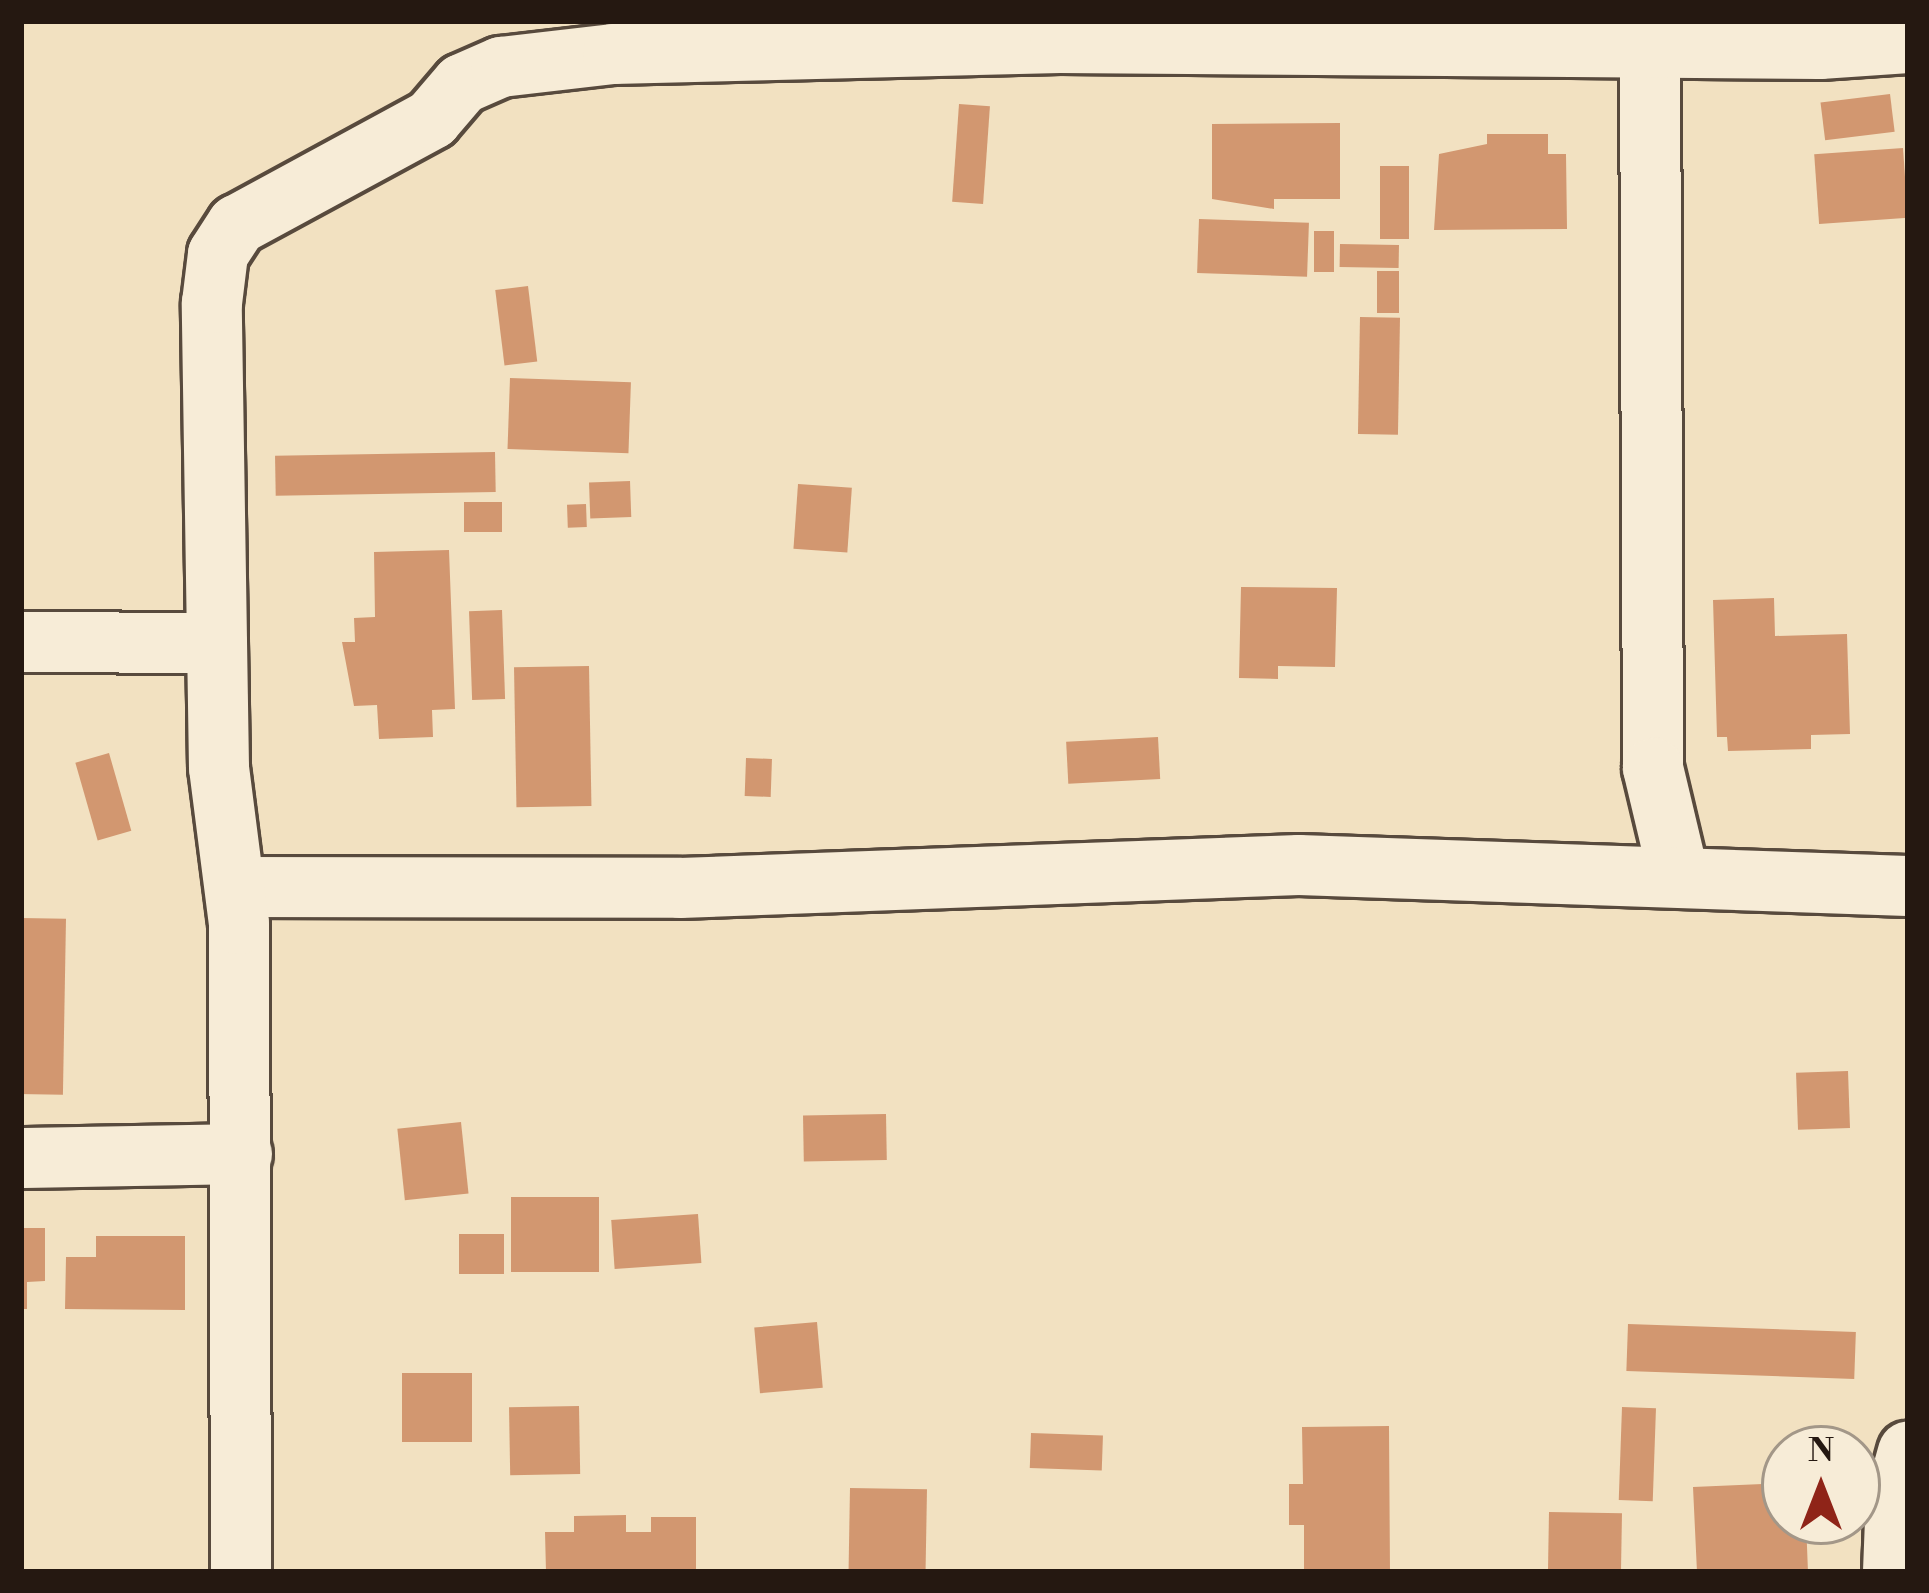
<!DOCTYPE html>
<html>
<head>
<meta charset="utf-8">
<style>
  body { margin:0 }
  #map { position:relative; width:1929px; height:1593px; overflow:hidden; background:#f2e1c1; font-family:"Libre Bodoni",serif }
  div>[style] { position:absolute }
  .building>* { inset:0; background:#d29770; transform-origin:0 0 }
  .roads { filter:drop-shadow(3px 0 #584a3d) drop-shadow(-3px 0 #584a3d) drop-shadow(0 3px #584a3d) drop-shadow(0 -3px #584a3d) }
  .street>* { height:60px; margin:-30px; padding:0 30px; transform-origin:30px; border-radius:30px; background:#f7ecd7 }
  span { translate:-50% -50%; white-space:nowrap; text-align:center; line-height:1.15; -webkit-text-stroke:10px #f7ecd7; paint-order:stroke }
  .frame { position:absolute; inset:0; border:24px solid #251811; pointer-events:none }
  .north { position:absolute; left:1761px; top:1425px; width:120px; height:120px; box-sizing:border-box; background:#f7ecd7; border:3px solid #a39788; border-radius:50%; rotate:0deg; font-size:33px; font-weight:700; line-height:48px; text-align:center; color:#251811 }
  .north::after { content:''; display:block; margin:auto; width:42px; height:54px; background:#8f2418; clip-path:polygon(50% 0,100% 100%,50% 72%,0 100%) }
</style>
</head>
<body>
<div id="map">
  <div class="building">
    <i style="left:1890px;top:94px;width:38px;height:70px;rotate:83deg"></i>
    <i style="left:959px;top:104px;width:31px;height:98px;rotate:4deg"></i>
    <i style="clip-path:polygon(1340px 123px,1340px 199px,1274px 199px,1274px 209px,1212px 199px,1212px 124px)"></i>
    <i style="clip-path:polygon(1487px 134px,1548px 134px,1548px 154px,1566px 154px,1567px 229px,1434px 230px,1439px 154px,1487px 144px)"></i>
    <i style="left:1903px;top:148px;width:70px;height:89px;rotate:86deg"></i>
    <i style="left:1380px;top:166px;width:29px;height:73px"></i>
    <i style="left:1199px;top:219px;width:110px;height:54px;rotate:2deg"></i>
    <i style="left:1314px;top:231px;width:20px;height:41px"></i>
    <i style="left:1340px;top:244px;width:59px;height:23px;rotate:1deg"></i>
    <i style="left:1377px;top:271px;width:22px;height:42px"></i>
    <i style="left:528px;top:286px;width:76px;height:33px;rotate:83deg"></i>
    <i style="left:1360px;top:317px;width:40px;height:117px;rotate:1deg"></i>
    <i style="left:510px;top:378px;width:121px;height:71px;rotate:2deg"></i>
    <i style="left:495px;top:452px;width:40px;height:220px;rotate:89deg"></i>
    <i style="left:630px;top:481px;width:36px;height:41px;rotate:88deg"></i>
    <i style="left:798px;top:484px;width:54px;height:65px;rotate:4deg"></i>
    <i style="left:464px;top:502px;width:38px;height:30px"></i>
    <i style="left:586px;top:504px;width:23px;height:19px;rotate:88deg"></i>
    <i style="clip-path:polygon(449px 550px,455px 709px,432px 710px,433px 737px,379px 739px,377px 705px,354px 706px,342px 642px,355px 642px,354px 618px,375px 617px,374px 552px)"></i>
    <i style="clip-path:polygon(1241px 587px,1337px 588px,1335px 667px,1278px 666px,1278px 679px,1239px 678px)"></i>
    <i style="clip-path:polygon(1774px 598px,1775px 636px,1847px 634px,1850px 734px,1811px 735px,1811px 749px,1728px 751px,1727px 737px,1717px 737px,1713px 600px)"></i>
    <i style="left:502px;top:610px;width:89px;height:33px;rotate:88deg"></i>
    <i style="left:589px;top:666px;width:140px;height:75px;rotate:89deg"></i>
    <i style="left:1158px;top:737px;width:42px;height:92px;rotate:87deg"></i>
    <i style="left:109px;top:753px;width:81px;height:35px;rotate:74deg"></i>
    <i style="left:746px;top:758px;width:26px;height:38px;rotate:2deg"></i>
    <i style="left:21px;top:918px;width:45px;height:176px;rotate:1deg"></i>
    <i style="left:1848px;top:1071px;width:57px;height:52px;rotate:88deg"></i>
    <i style="left:886px;top:1114px;width:46px;height:83px;rotate:89deg"></i>
    <i style="left:461px;top:1122px;width:72px;height:64px;rotate:84deg"></i>
    <i style="left:511px;top:1197px;width:88px;height:75px"></i>
    <i style="left:698px;top:1214px;width:49px;height:87px;rotate:86deg"></i>
    <i style="clip-path:polygon(21px 1228px,45px 1228px,45px 1281px,27px 1282px,27px 1309px,21px 1309px)"></i>
    <i style="left:459px;top:1234px;width:45px;height:40px"></i>
    <i style="clip-path:polygon(96px 1236px,185px 1236px,185px 1310px,65px 1309px,66px 1257px,96px 1257px)"></i>
    <i style="left:817px;top:1322px;width:66px;height:63px;rotate:85deg"></i>
    <i style="left:1628px;top:1324px;width:228px;height:47px;rotate:2deg"></i>
    <i style="left:402px;top:1373px;width:70px;height:69px"></i>
    <i style="left:579px;top:1406px;width:68px;height:70px;rotate:89deg"></i>
    <i style="left:1622px;top:1407px;width:34px;height:93px;rotate:2deg"></i>
    <i style="clip-path:polygon(1389px 1426px,1390px 1572px,1304px 1572px,1304px 1525px,1289px 1525px,1289px 1484px,1303px 1484px,1302px 1427px)"></i>
    <i style="left:1031px;top:1433px;width:72px;height:35px;rotate:2deg"></i>
    <i style="clip-path:polygon(1785px 1483px,1785px 1521px,1806px 1521px,1808px 1572px,1697px 1572px,1693px 1487px)"></i>
    <i style="left:850px;top:1488px;width:77px;height:84px;rotate:1deg"></i>
    <i style="left:1549px;top:1512px;width:73px;height:60px;rotate:1deg"></i>
    <i style="clip-path:polygon(626px 1515px,626px 1532px,651px 1532px,651px 1517px,696px 1517px,696px 1572px,546px 1572px,545px 1532px,574px 1532px,574px 1516px)"></i>
  </div>
  <div class="roads">
    <div class="street">
      <i style="left:1650px;top:48px;width:720px;rotate:89.76deg"></i>
      <i style="left:1653px;top:768px;width:112px;rotate:76.6deg"></i>
      <i style="left:21px;top:642px;width:196px;rotate:0.3deg"></i>
      <i style="left:235px;top:887px;width:445px;rotate:0.1deg"></i>
      <i style="left:680px;top:888px;width:619px;rotate:-2.13deg"></i>
      <i style="left:1299px;top:865px;width:609px;rotate:1.97deg"></i>
      <i style="left:21px;top:1158px;width:221px;rotate:-1deg"></i>
      <i style="left:241px;top:1572px;width:648px;rotate:-90.18deg"></i>
      <i style="left:239px;top:924px;width:157px;rotate:-97.3deg"></i>
      <i style="left:219px;top:768px;width:465px;rotate:-90.9deg"></i>
      <i style="left:212px;top:303px;width:49px;rotate:-83deg"></i>
      <i style="left:218px;top:254px;width:35px;rotate:-57deg"></i>
      <i style="left:237px;top:225px;width:222px;rotate:-28.5deg"></i>
      <i style="left:432px;top:119px;width:46px;rotate:-49.4deg"></i>
      <i style="left:462px;top:84px;width:43px;rotate:-23.6deg"></i>
      <i style="left:501px;top:67px;width:113px;rotate:-6.6deg"></i>
      <i style="left:613px;top:54px;width:447px;rotate:-1.4deg"></i>
      <i style="left:1060px;top:43px;width:760px;rotate:0.45deg"></i>
      <i style="left:1820px;top:49px;width:88px;rotate:-3.9deg"></i>
      <i style="left:1893px;top:1572px;width:77px;rotate:-87.8deg"></i>
      <i style="left:1896px;top:1495px;width:45px;rotate:-74.4deg"></i>
    </div>
  </div>
  <div class="frame"></div>
  <div class="north">N</div>
</div>
</body>
</html>
